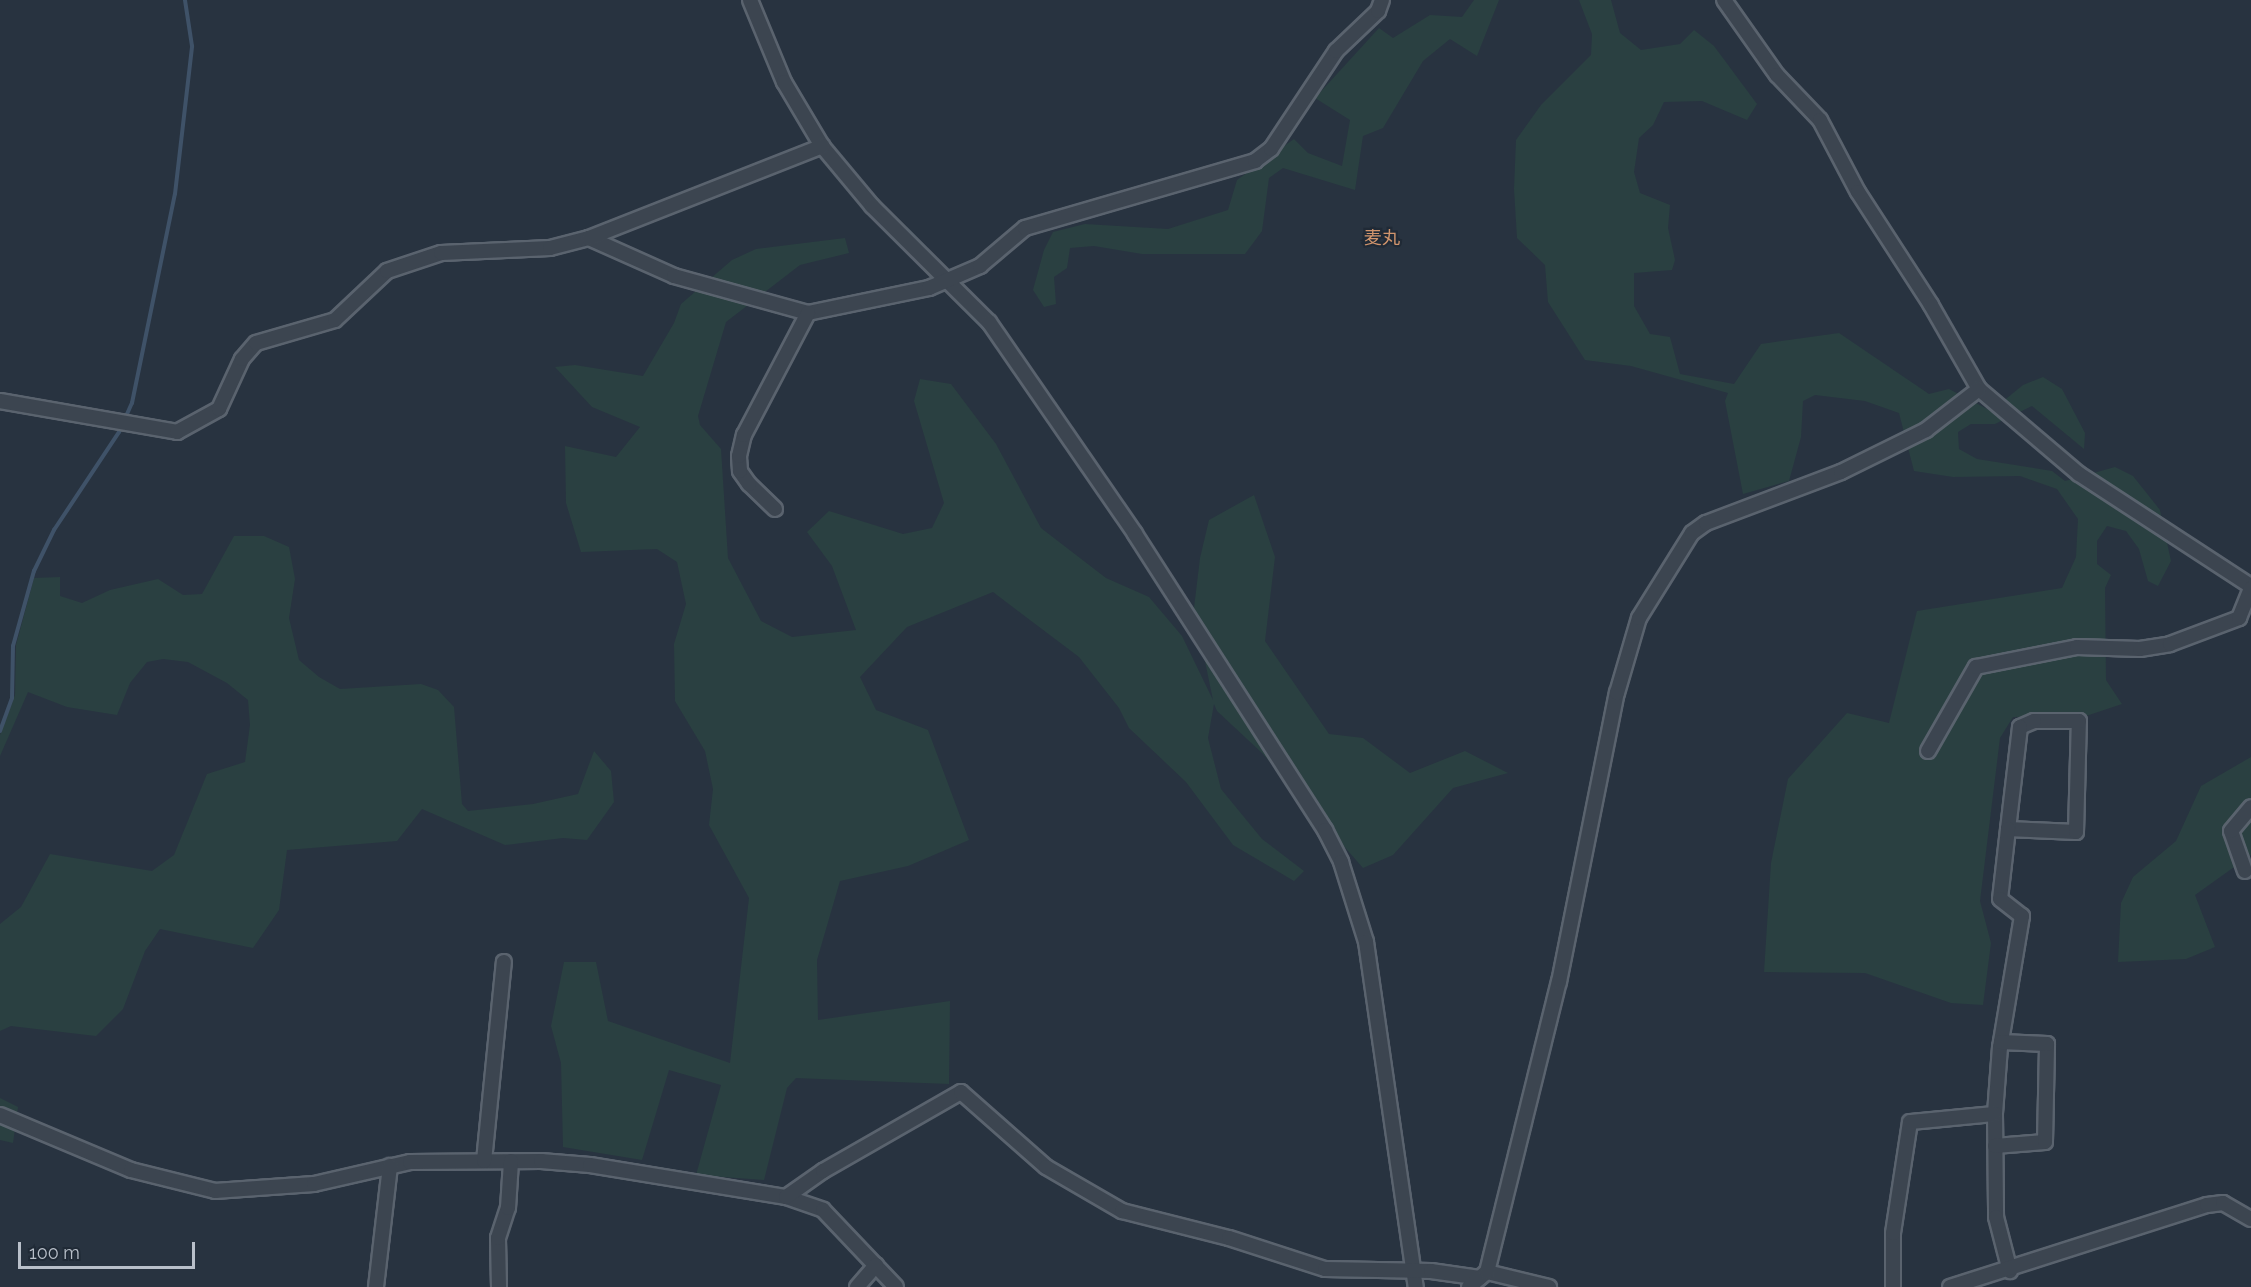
<!DOCTYPE html>
<html>
<head>
<meta charset="utf-8">
<style>
  body { margin:0 }
  #map { position:relative; width:2251px; height:1287px; overflow:hidden; background:#283340; font-family:Raleway,"Noto Sans JP",sans-serif }
  div>[style] { position:absolute }
  .green>* { inset:0; background:#2a4041 }
  .stream>* { height:4px; margin:-2px; padding:0 2px; transform-origin:2px; border-radius:2px; background:#3f5268 }
  .roads { filter:drop-shadow(2px 0 #5a636e) drop-shadow(-2px 0 #5a636e) drop-shadow(0 2px #5a636e) drop-shadow(0 -2px #5a636e) }
  .minor>* { height:14px; margin:-7px; padding:0 7px; transform-origin:7px; border-radius:7px; background:#3c4550 }
  span { translate:-50% -50%; white-space:nowrap; text-align:center; line-height:1.15; -webkit-text-stroke:4.5px #202a36; paint-order:stroke }
  .quarter-label { font-size:18px; color:#d1956d }
  .scale { position:absolute; left:18px; top:1242px; width:177px; height:27px; box-sizing:border-box; border:3px solid #b9c0ca; border-top:0; padding-left:8px; font-size:18px; line-height:21px; white-space:nowrap; color:#b9c0ca; -webkit-text-stroke:4px #202a36; paint-order:stroke }
</style>
</head>
<body>
<div id="map">
  <div class="green">
    <i style="clip-path:polygon(1474px 0,1499px 0,1477px 56px,1450px 39px,1423px 61px,1383px 128px,1363px 136px,1355px 190px,1283px 168px,1269px 178px,1262px 231px,1245px 254px,1142px 254px,1094px 246px,1070px 248px,1067px 268px,1054px 277px,1056px 304px,1044px 307px,1033px 290px,1044px 250px,1053px 232px,1085px 224px,1168px 229px,1228px 210px,1237px 180px,1294px 139px,1308px 153px,1342px 166px,1350px 120px,1315px 98px,1379px 28px,1393px 38px,1430px 15px,1462px 17px)"></i>
    <i style="clip-path:polygon(1579px 0,1611px 0,1620px 33px,1641px 50px,1680px 44px,1694px 30px,1714px 46px,1757px 104px,1747px 120px,1702px 101px,1664px 102px,1653px 125px,1639px 138px,1634px 172px,1640px 193px,1670px 205px,1668px 228px,1675px 260px,1672px 270px,1634px 273px,1634px 306px,1650px 334px,1670px 337px,1680px 374px,1734px 384px,1761px 344px,1839px 333px,1929px 394px,1949px 389px,1991px 411px,2023px 385px,2043px 377px,2062px 389px,2085px 433px,2084px 449px,2032px 406px,1995px 424px,1971px 424px,1958px 432px,1959px 449px,1977px 459px,2052px 471px,2065px 481px,2115px 467px,2133px 476px,2160px 510px,2171px 561px,2158px 586px,2148px 581px,2139px 549px,2126px 531px,2107px 526px,2097px 541px,2097px 564px,2111px 575px,2105px 588px,2106px 680px,2122px 704px,2086px 716px,2013px 717px,2000px 738px,1980px 901px,1991px 943px,1983px 1005px,1951px 1003px,1865px 973px,1764px 972px,1771px 863px,1788px 779px,1847px 713px,1889px 723px,1917px 611px,2062px 588px,2076px 557px,2078px 519px,2057px 489px,2020px 476px,1953px 477px,1914px 471px,1899px 413px,1865px 401px,1815px 395px,1803px 401px,1801px 437px,1789px 481px,1743px 494px,1725px 401px,1728px 393px,1631px 366px,1585px 360px,1548px 302px,1545px 265px,1517px 238px,1514px 189px,1516px 140px,1541px 105px,1591px 55px,1592px 34px)"></i>
    <i style="clip-path:polygon(845px 238px,849px 253px,800px 265px,726px 322px,698px 416px,700px 425px,721px 449px,728px 558px,761px 621px,792px 637px,856px 630px,832px 566px,807px 532px,829px 511px,903px 534px,932px 528px,944px 503px,914px 401px,920px 379px,951px 384px,996px 444px,1041px 528px,1106px 578px,1149px 597px,1182px 636px,1213px 700px,1194px 608px,1200px 558px,1209px 520px,1254px 495px,1275px 557px,1265px 641px,1329px 734px,1363px 738px,1410px 773px,1465px 751px,1508px 773px,1453px 788px,1393px 855px,1363px 868px,1262px 753px,1217px 711px,1214px 704px,1208px 738px,1221px 789px,1262px 839px,1304px 871px,1294px 881px,1233px 845px,1186px 782px,1129px 728px,1119px 708px,1079px 657px,993px 592px,907px 627px,860px 677px,876px 710px,928px 730px,969px 840px,908px 866px,840px 881px,817px 960px,818px 1020px,950px 1001px,949px 1084px,796px 1078px,787px 1088px,764px 1180px,696px 1175px,721px 1085px,669px 1070px,642px 1160px,563px 1147px,561px 1063px,551px 1026px,564px 962px,596px 962px,608px 1021px,730px 1063px,749px 898px,709px 825px,713px 789px,705px 751px,675px 701px,674px 644px,686px 604px,677px 562px,657px 549px,581px 552px,566px 503px,565px 446px,616px 457px,640px 427px,592px 407px,555px 367px,575px 365px,643px 376px,674px 323px,681px 304px,732px 260px,756px 249px)"></i>
    <i style="clip-path:polygon(234px 536px,264px 536px,289px 547px,295px 579px,289px 618px,299px 660px,319px 677px,340px 689px,421px 684px,438px 690px,454px 707px,462px 804px,468px 811px,533px 804px,578px 794px,594px 751px,611px 771px,614px 802px,587px 840px,563px 838px,505px 845px,422px 809px,397px 841px,287px 850px,279px 910px,253px 948px,160px 929px,145px 951px,123px 1009px,96px 1036px,11px 1026px,0 1031px,0 924px,21px 907px,50px 854px,152px 871px,174px 855px,207px 774px,245px 762px,250px 725px,248px 700px,227px 683px,188px 662px,163px 659px,147px 662px,130px 683px,117px 715px,67px 707px,28px 692px,0 756px,0 735px,15px 695px,16px 645px,34px 578px,60px 577px,60px 596px,82px 603px,110px 590px,158px 579px,183px 595px,202px 594px)"></i>
    <i style="clip-path:polygon(2251px 757px,2251px 855px,2195px 895px,2215px 947px,2186px 959px,2118px 962px,2121px 903px,2133px 877px,2176px 841px,2201px 786px)"></i>
    <i style="clip-path:polygon(0 1098px,18px 1107px,13px 1143px,0 1140px)"></i>
  </div>
  <div class="stream">
    <i style="left:0;top:731px;width:35px;rotate:-70deg"></i>
    <i style="left:12px;top:698px;width:52px;rotate:-88.9deg"></i>
    <i style="left:13px;top:646px;width:78px;rotate:-74.4deg"></i>
    <i style="left:34px;top:571px;width:46px;rotate:-64deg"></i>
    <i style="left:54px;top:530px;width:118px;rotate:-56.4deg"></i>
    <i style="left:119px;top:432px;width:32px;rotate:-66deg"></i>
    <i style="left:132px;top:403px;width:213px;rotate:-78.4deg"></i>
    <i style="left:175px;top:194px;width:149px;rotate:-83.4deg"></i>
    <i style="left:192px;top:46px;width:47px;rotate:-98.7deg"></i>
  </div>
  <div class="roads">
    <div class="minor">
      <i style="left:750px;top:0;width:89px;rotate:67.5deg"></i>
      <i style="left:784px;top:82px;width:74px;rotate:59.3deg"></i>
      <i style="left:822px;top:146px;width:78px;rotate:50.2deg"></i>
      <i style="left:872px;top:206px;width:165px;rotate:44.8deg"></i>
      <i style="left:989px;top:322px;width:257px;rotate:55.4deg"></i>
      <i style="left:1135px;top:534px;width:352px;rotate:57.3deg"></i>
      <i style="left:1325px;top:830px;width:36px;rotate:63deg"></i>
      <i style="left:1341px;top:862px;width:84px;rotate:72.6deg"></i>
      <i style="left:1366px;top:942px;width:349px;rotate:81.8deg"></i>
      <i style="left:1724px;top:0;width:92px;rotate:54.8deg"></i>
      <i style="left:1777px;top:75px;width:62px;rotate:46.3deg"></i>
      <i style="left:1820px;top:120px;width:81px;rotate:62.2deg"></i>
      <i style="left:1858px;top:192px;width:135px;rotate:57.1deg"></i>
      <i style="left:1931px;top:305px;width:97px;rotate:60.3deg"></i>
      <i style="left:1979px;top:389px;width:131px;rotate:40.4deg"></i>
      <i style="left:2079px;top:474px;width:205px;rotate:33.1deg"></i>
      <i style="left:589px;top:238px;width:93px;rotate:24.1deg"></i>
      <i style="left:674px;top:276px;width:139px;rotate:15.4deg"></i>
      <i style="left:808px;top:313px;width:124px;rotate:-11.7deg"></i>
      <i style="left:929px;top:288px;width:56px;rotate:-23.3deg"></i>
      <i style="left:980px;top:266px;width:59px;rotate:-40.2deg"></i>
      <i style="left:1025px;top:228px;width:240px;rotate:-16.2deg"></i>
      <i style="left:1255px;top:161px;width:20px;rotate:-37deg"></i>
      <i style="left:1271px;top:149px;width:118px;rotate:-56.4deg"></i>
      <i style="left:1336px;top:51px;width:58px;rotate:-43.6deg"></i>
      <i style="left:1378px;top:11px;width:12px;rotate:-70deg"></i>
      <i style="left:0;top:401px;width:180px;rotate:9.9deg"></i>
      <i style="left:177px;top:432px;width:48px;rotate:-28.7deg"></i>
      <i style="left:219px;top:409px;width:55px;rotate:-65.3deg"></i>
      <i style="left:242px;top:359px;width:21px;rotate:-49deg"></i>
      <i style="left:256px;top:343px;width:82px;rotate:-16.2deg"></i>
      <i style="left:335px;top:320px;width:71px;rotate:-43.3deg"></i>
      <i style="left:387px;top:271px;width:57px;rotate:-18.4deg"></i>
      <i style="left:441px;top:253px;width:109px;rotate:-2.6deg"></i>
      <i style="left:550px;top:248px;width:40px;rotate:-14.4deg"></i>
      <i style="left:589px;top:238px;width:251px;rotate:-21.5deg"></i>
      <i style="left:775px;top:509px;width:36px;rotate:-136deg"></i>
      <i style="left:749px;top:484px;width:16px;rotate:-125deg"></i>
      <i style="left:740px;top:471px;width:15px;rotate:-94deg"></i>
      <i style="left:739px;top:456px;width:22px;rotate:-77deg"></i>
      <i style="left:744px;top:435px;width:138px;rotate:-62.3deg"></i>
      <i style="left:1928px;top:751px;width:97px;rotate:-60.3deg"></i>
      <i style="left:1976px;top:667px;width:103px;rotate:-11.2deg"></i>
      <i style="left:2077px;top:647px;width:63px;rotate:1.8deg"></i>
      <i style="left:2140px;top:649px;width:30px;rotate:-9deg"></i>
      <i style="left:2170px;top:644px;width:74px;rotate:-20.6deg"></i>
      <i style="left:2239px;top:618px;width:32px;rotate:-68deg"></i>
      <i style="left:2008px;top:829px;width:68px;rotate:2.5deg"></i>
      <i style="left:2076px;top:832px;width:111px;rotate:-88.5deg"></i>
      <i style="left:2079px;top:721px;width:45px;rotate:180deg"></i>
      <i style="left:2034px;top:721px;width:15px;rotate:157deg"></i>
      <i style="left:2020px;top:727px;width:103px;rotate:96.7deg"></i>
      <i style="left:2008px;top:829px;width:70px;rotate:96.5deg"></i>
      <i style="left:2000px;top:899px;width:28px;rotate:38deg"></i>
      <i style="left:2022px;top:916px;width:133px;rotate:99.5deg"></i>
      <i style="left:2000px;top:1047px;width:67px;rotate:94.3deg"></i>
      <i style="left:1995px;top:1114px;width:103px;rotate:89.4deg"></i>
      <i style="left:1996px;top:1217px;width:56px;rotate:75.5deg"></i>
      <i style="left:2245px;top:871px;width:42px;rotate:-109.3deg"></i>
      <i style="left:2231px;top:831px;width:31px;rotate:-50deg"></i>
      <i style="left:0;top:1115px;width:142px;rotate:22.8deg"></i>
      <i style="left:131px;top:1170px;width:87px;rotate:14deg"></i>
      <i style="left:215px;top:1191px;width:99px;rotate:-4deg"></i>
      <i style="left:314px;top:1184px;width:98px;rotate:-12.9deg"></i>
      <i style="left:410px;top:1162px;width:131px;rotate:-0.4deg"></i>
      <i style="left:541px;top:1161px;width:49px;rotate:4.7deg"></i>
      <i style="left:590px;top:1165px;width:199px;rotate:9.3deg"></i>
      <i style="left:786px;top:1197px;width:39px;rotate:19deg"></i>
      <i style="left:823px;top:1210px;width:106px;rotate:46.5deg"></i>
      <i style="left:1995px;top:1146px;width:50px;rotate:-4.6deg"></i>
      <i style="left:2045px;top:1142px;width:98px;rotate:-88.8deg"></i>
      <i style="left:2047px;top:1044px;width:46px;rotate:-177.5deg"></i>
      <i style="left:484px;top:1161px;width:200px;rotate:-84.3deg"></i>
      <i style="left:786px;top:1197px;width:45px;rotate:-35.1deg"></i>
      <i style="left:823px;top:1171px;width:159px;rotate:-29.8deg"></i>
      <i style="left:961px;top:1092px;width:113px;rotate:41.4deg"></i>
      <i style="left:1046px;top:1167px;width:88px;rotate:30.1deg"></i>
      <i style="left:1122px;top:1211px;width:110px;rotate:14.2deg"></i>
      <i style="left:1229px;top:1238px;width:101px;rotate:17.9deg"></i>
      <i style="left:1325px;top:1269px;width:106px;rotate:1.1deg"></i>
      <i style="left:1431px;top:1271px;width:49px;rotate:8.1deg"></i>
      <i style="left:1487px;top:1272px;width:64px;rotate:13.6deg"></i>
      <i style="left:376px;top:1287px;width:122px;rotate:-83.4deg"></i>
      <i style="left:499px;top:1287px;width:49px;rotate:-91.2deg"></i>
      <i style="left:498px;top:1238px;width:32px;rotate:-72deg"></i>
      <i style="left:508px;top:1208px;width:47px;rotate:-86.3deg"></i>
      <i style="left:857px;top:1287px;width:29px;rotate:-49deg"></i>
      <i style="left:1469px;top:1287px;width:23px;rotate:-40deg"></i>
      <i style="left:1487px;top:1272px;width:299px;rotate:-76.1deg"></i>
      <i style="left:1559px;top:982px;width:295px;rotate:-78.7deg"></i>
      <i style="left:1617px;top:693px;width:78px;rotate:-73.7deg"></i>
      <i style="left:1639px;top:618px;width:100px;rotate:-58.1deg"></i>
      <i style="left:1692px;top:533px;width:17px;rotate:-36deg"></i>
      <i style="left:1706px;top:523px;width:144px;rotate:-20.7deg"></i>
      <i style="left:1841px;top:472px;width:95px;rotate:-26.3deg"></i>
      <i style="left:1926px;top:430px;width:67px;rotate:-37.7deg"></i>
      <i style="left:1893px;top:1287px;width:54px;rotate:-90deg"></i>
      <i style="left:1893px;top:1233px;width:112px;rotate:-81.3deg"></i>
      <i style="left:1910px;top:1122px;width:85px;rotate:-5.4deg"></i>
      <i style="left:1950px;top:1287px;width:270px;rotate:-17.7deg"></i>
      <i style="left:2207px;top:1205px;width:16px;rotate:-7deg"></i>
      <i style="left:2223px;top:1203px;width:32px;rotate:30deg"></i>
    </div>
  </div>
  <div class="quarter-label">
    <span style="left:1382px;top:238px">麦丸</span>
  </div>
  <div class="scale">100 m</div>
</div>
</body>
</html>
